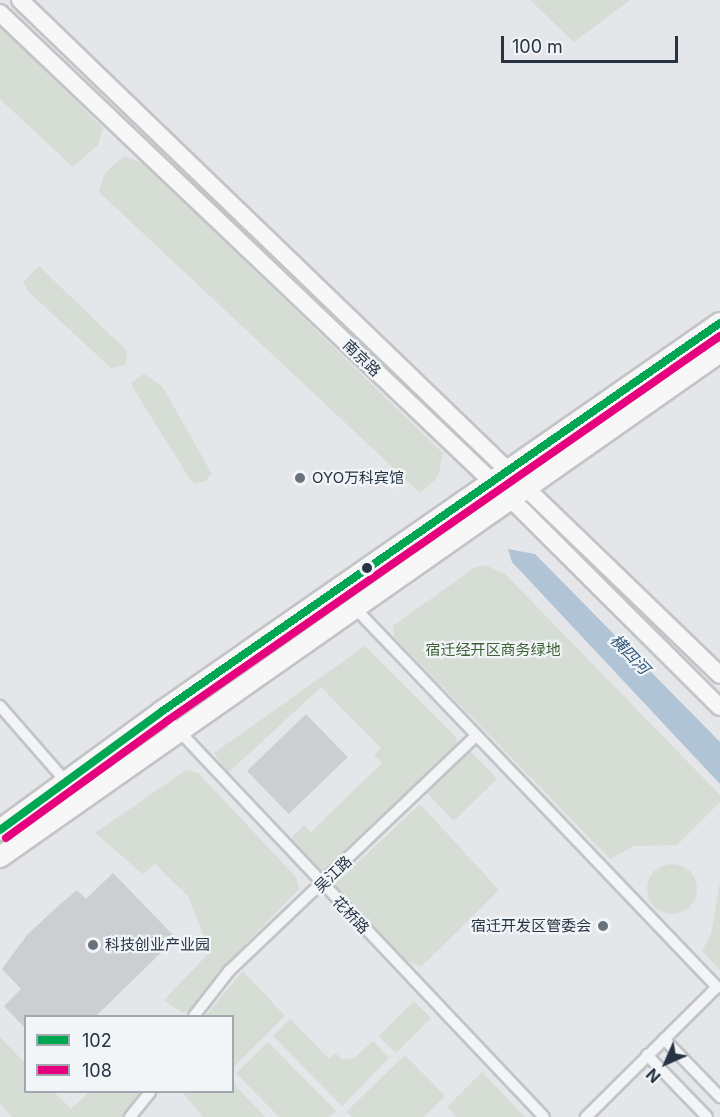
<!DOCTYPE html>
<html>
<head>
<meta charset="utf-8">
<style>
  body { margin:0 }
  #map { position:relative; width:720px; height:1117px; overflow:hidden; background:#e4e6e9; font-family:Inter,"Noto Sans SC",sans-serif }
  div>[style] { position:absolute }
  .green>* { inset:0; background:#d5ddd4; transform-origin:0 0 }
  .round { border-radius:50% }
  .water>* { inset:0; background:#b0c4d5 }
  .building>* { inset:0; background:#ccced1; transform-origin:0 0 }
  .roads { filter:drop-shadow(2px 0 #c2c4c7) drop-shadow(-2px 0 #c2c4c7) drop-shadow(0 2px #c2c4c7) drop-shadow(0 -2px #c2c4c7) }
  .street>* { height:10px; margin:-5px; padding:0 5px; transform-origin:5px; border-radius:5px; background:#f3f4f6 }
  .primary>* { height:16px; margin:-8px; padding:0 8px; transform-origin:8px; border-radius:8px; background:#f7f7f7 }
  .highway>* { height:20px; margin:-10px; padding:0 10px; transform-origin:10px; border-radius:10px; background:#f7f7f7 }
  .bus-1>* { height:8px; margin:-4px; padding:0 4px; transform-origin:4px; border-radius:4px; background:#00a651 }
  .bus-2>* { height:8px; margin:-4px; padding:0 4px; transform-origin:4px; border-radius:4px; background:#e5007d }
  .dots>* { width:16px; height:16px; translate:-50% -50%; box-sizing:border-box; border:3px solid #f1f5f8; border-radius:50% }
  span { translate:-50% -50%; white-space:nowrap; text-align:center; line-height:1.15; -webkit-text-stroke:4.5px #f1f5f8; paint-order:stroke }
  .street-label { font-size:15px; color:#283444 }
  .poi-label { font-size:15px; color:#283444 }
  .left { translate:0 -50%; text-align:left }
  .right { translate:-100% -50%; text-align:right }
  .park-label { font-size:15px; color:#3f6135 }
  .water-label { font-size:16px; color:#2f557b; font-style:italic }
  .legend { position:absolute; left:24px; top:1015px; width:210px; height:78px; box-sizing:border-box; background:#f1f5f8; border:2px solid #a1a8b0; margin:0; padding:8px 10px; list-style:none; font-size:18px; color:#283444 }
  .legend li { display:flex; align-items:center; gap:12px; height:30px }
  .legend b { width:30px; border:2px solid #a1a8b0 }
  .north { position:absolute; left:636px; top:1033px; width:60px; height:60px; -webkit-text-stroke:4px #f1f5f8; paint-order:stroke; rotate:225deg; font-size:16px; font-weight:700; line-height:24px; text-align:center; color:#283444 }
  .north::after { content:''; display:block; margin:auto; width:21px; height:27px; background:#283444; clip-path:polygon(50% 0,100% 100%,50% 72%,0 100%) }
  .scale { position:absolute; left:501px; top:36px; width:177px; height:27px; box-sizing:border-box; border:3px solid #283444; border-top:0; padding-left:8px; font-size:18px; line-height:21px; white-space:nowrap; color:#283444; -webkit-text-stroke:4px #f1f5f8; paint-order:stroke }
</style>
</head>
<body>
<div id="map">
  <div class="green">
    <i style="clip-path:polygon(530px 0,630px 0,574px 42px)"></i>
    <i style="clip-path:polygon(0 26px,103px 128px,98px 145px,73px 167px,0 99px)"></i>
    <i style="clip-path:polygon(124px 156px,144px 164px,443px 453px,438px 477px,420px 493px,99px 192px,105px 173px)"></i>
    <i style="clip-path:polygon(39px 266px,127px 351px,126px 365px,111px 368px,29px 292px,23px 282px)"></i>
    <i style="clip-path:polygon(144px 374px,162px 386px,212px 474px,205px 481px,195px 484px,190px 479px,136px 393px,131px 383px)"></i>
    <i style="clip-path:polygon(485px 565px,505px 574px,720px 795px,720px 802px,677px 845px,634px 846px,610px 859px,394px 637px,393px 626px,474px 568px)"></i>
    <i style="clip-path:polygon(365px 646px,456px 737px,457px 744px,320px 874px,292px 844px,293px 836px,304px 825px,311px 832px,382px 763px,374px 755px,381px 748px,321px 687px,228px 773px,214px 753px)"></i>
    <i style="left:470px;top:751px;width:39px;height:60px;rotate:46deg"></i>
    <i style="clip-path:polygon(186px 770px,198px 773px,296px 877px,299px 889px,227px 963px,191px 1010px,182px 1013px,164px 1000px,210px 952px,188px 896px,155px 864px,143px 874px,95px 833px)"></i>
    <i style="clip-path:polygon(420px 804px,499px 890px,422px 966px,403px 960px,334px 885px)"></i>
    <i class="round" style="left:647px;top:864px;width:50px;height:50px"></i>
    <i style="clip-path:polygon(720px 882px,720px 970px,702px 951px,711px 934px)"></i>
    <i style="clip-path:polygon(243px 971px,285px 1016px,233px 1068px,232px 1016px,205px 1016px)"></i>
    <i style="left:414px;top:1001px;width:24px;height:50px;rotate:45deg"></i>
    <i style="clip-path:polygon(290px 1019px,329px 1059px,335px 1053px,343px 1060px,354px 1058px,373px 1041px,389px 1058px,342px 1106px,273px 1036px)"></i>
    <i style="clip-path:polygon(0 1037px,25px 1063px,26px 1092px,54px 1092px,71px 1109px,89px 1092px,142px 1092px,123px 1117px,12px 1117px,0 1104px)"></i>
    <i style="clip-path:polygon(268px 1042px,336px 1111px,329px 1117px,279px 1117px,236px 1073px)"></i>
    <i style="clip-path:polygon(405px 1055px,445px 1096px,424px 1117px,352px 1117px,346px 1112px)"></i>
    <i style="clip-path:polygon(482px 1072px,525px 1117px,456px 1117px,447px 1107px)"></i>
    <i style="clip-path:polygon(233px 1083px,265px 1117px,203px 1117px,182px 1092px,232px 1092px)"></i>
  </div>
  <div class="water">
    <i style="clip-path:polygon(508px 549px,535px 554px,720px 742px,720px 784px,512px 562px)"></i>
  </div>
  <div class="building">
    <i style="left:306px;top:714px;width:60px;height:82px;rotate:46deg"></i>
    <i style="clip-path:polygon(113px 873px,176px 938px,95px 1017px,26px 1017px,26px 1029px,4px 1006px,21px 989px,2px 969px,27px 935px,57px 907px,77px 890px,86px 899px)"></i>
  </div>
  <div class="roads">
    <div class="street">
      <i style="left:353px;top:606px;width:527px;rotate:46.31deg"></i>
      <i style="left:717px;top:987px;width:185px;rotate:135.2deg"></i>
      <i style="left:0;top:706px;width:125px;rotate:48.9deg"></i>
      <i style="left:161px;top:712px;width:557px;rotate:46.6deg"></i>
      <i style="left:194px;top:1016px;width:57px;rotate:-52.1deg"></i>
      <i style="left:229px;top:971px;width:341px;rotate:-43.6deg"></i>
      <i style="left:664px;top:1039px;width:81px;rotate:46deg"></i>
      <i style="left:647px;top:1055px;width:86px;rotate:45.9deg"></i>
      <i style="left:130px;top:1117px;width:32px;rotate:-51deg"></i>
    </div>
    <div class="primary">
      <i style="left:20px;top:0;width:972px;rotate:43.96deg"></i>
      <i style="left:0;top:13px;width:724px;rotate:43.6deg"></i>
      <i style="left:524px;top:512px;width:276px;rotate:44.9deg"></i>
    </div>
    <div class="highway">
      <i style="left:0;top:830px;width:200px;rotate:-36.2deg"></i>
      <i style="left:161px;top:712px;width:681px;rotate:-34.83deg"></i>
      <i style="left:0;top:857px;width:879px;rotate:-35.05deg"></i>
    </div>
  </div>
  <div class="bus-1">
    <i style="left:0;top:830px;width:200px;rotate:-36.2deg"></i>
    <i style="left:161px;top:712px;width:681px;rotate:-34.83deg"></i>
  </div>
  <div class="bus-2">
    <i style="left:6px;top:838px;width:199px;rotate:-36deg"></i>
    <i style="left:167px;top:721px;width:674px;rotate:-34.85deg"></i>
  </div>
  <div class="dots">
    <i style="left:300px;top:478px;background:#6a727e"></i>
    <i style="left:367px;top:568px;background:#283444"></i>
    <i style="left:603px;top:926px;background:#6a727e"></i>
    <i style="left:93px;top:945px;background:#6a727e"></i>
  </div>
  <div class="street-label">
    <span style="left:362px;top:358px;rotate:44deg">南京路</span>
    <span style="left:333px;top:874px;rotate:-44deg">吴江路</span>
    <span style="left:351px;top:915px;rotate:46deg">花桥路</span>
  </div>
  <div class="poi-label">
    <span class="left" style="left:312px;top:478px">OYO万科宾馆</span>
    <span class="right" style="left:591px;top:926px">宿迁开发区管委会</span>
    <span class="left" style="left:105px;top:945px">科技创业产业园</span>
  </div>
  <div class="park-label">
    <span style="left:493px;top:650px">宿迁经开区商务绿地</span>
  </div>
  <div class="water-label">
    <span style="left:630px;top:654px;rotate:46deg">横四河</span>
  </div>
  <ul class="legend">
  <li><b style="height:8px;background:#00a651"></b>102</li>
  <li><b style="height:8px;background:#e5007d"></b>108</li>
  </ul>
  <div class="north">N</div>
  <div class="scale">100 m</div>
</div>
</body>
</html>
